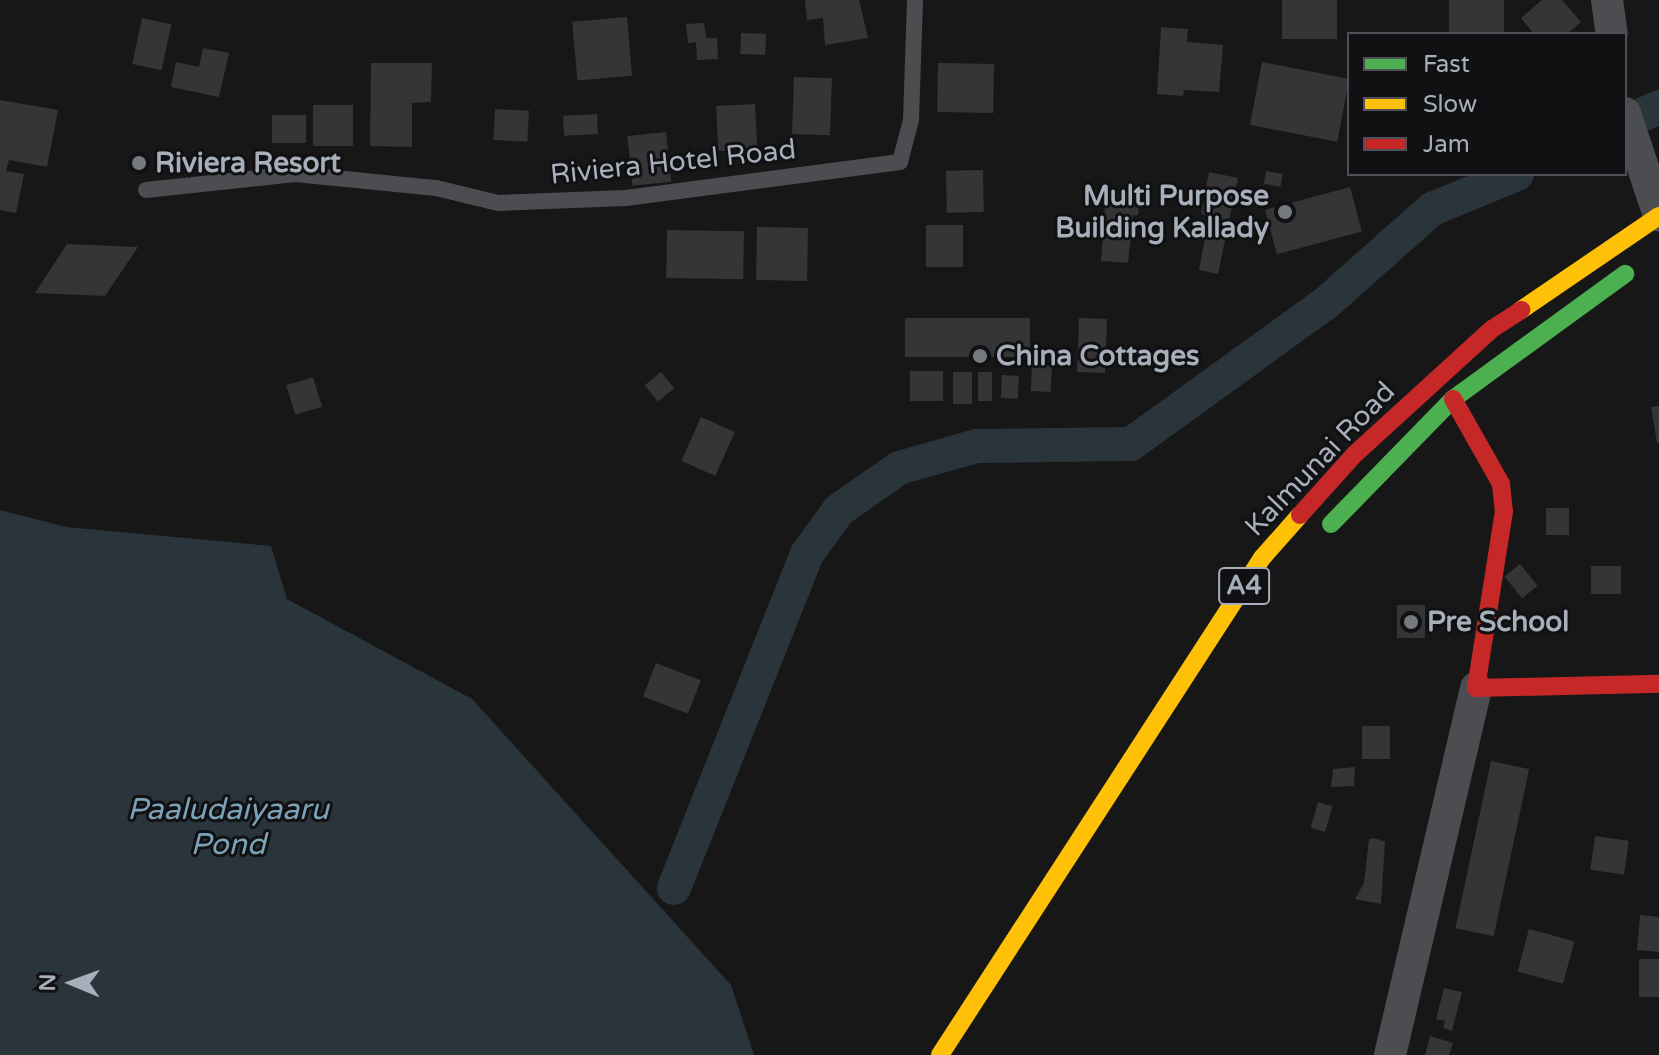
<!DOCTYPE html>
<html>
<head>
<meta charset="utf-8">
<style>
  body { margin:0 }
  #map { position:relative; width:1659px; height:1055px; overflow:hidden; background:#171718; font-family:"Varela Round",sans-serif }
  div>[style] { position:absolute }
  .water>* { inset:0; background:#29343b }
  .canal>* { height:34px; margin:-17px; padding:0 17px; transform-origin:17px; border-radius:17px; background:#29343b }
  .building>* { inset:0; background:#353537; transform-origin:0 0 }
  .lane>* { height:16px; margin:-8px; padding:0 8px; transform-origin:8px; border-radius:8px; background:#4b4d51 }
  .street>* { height:32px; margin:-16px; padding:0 16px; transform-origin:16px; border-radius:16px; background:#4b4d51 }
  .fast>* { height:18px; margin:-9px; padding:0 9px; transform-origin:9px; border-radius:9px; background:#4caf50 }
  .slow>* { height:18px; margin:-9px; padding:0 9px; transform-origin:9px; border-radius:9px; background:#ffc107 }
  .jam>* { height:18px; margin:-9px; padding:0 9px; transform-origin:9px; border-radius:9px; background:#c62828 }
  .dots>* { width:22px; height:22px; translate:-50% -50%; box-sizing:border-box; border:4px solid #111114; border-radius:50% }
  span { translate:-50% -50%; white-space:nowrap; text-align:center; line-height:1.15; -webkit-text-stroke:6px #111114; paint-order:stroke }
  .shield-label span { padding:2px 6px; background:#111114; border:2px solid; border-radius:6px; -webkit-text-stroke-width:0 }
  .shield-label { font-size:26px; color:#a7afba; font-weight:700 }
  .street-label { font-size:28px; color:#a7afba }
  .poi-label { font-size:28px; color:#a7afba; font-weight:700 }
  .left { translate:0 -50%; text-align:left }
  .right { translate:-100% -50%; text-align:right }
  .water-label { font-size:30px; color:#7ca2b7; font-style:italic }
  .legend { position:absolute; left:1347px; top:32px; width:280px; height:144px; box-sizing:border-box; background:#111114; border:2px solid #4d5056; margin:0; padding:10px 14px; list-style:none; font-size:24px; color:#a7afba }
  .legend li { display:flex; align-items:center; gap:16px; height:40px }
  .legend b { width:40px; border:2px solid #4d5056 }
  .north { position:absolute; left:32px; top:943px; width:80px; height:80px; -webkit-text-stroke:6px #111114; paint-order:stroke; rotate:271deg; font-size:22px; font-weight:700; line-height:32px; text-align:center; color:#a7afba }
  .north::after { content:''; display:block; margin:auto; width:28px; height:36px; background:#a7afba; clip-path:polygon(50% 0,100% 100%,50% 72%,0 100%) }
</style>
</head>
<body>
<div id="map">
  <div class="water">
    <i style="clip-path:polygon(0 510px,66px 527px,271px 546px,287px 599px,472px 699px,731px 985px,754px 1055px,0 1055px)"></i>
  </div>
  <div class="canal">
    <i style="left:1644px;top:114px;width:17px;rotate:-25deg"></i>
    <i style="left:674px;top:888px;width:360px;rotate:-68.3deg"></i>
    <i style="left:807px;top:554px;width:54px;rotate:-54deg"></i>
    <i style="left:839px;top:510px;width:73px;rotate:-35deg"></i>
    <i style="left:899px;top:468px;width:81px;rotate:-15.8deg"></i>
    <i style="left:977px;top:446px;width:154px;rotate:-0.7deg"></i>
    <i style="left:1131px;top:444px;width:241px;rotate:-35.9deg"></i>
    <i style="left:1326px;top:303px;width:142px;rotate:-41.6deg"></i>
    <i style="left:1432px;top:209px;width:92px;rotate:-22.4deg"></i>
  </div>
  <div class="building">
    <i style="clip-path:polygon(805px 0,859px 0,868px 38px,825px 45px,823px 18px,807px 20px)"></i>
    <i style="left:1282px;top:0;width:55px;height:39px"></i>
    <i style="left:1449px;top:0;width:55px;height:34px"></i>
    <i style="clip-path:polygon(1542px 0,1562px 0,1581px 22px,1567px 34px,1534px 34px,1521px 18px)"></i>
    <i style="left:627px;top:17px;width:59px;height:55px;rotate:85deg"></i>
    <i style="left:142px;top:18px;width:30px;height:47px;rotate:12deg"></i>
    <i style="clip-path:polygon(704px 23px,706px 38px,717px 38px,718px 59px,697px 60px,696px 42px,688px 43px,686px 24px)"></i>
    <i style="clip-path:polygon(1161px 27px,1188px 29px,1187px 42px,1223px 45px,1219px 92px,1184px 90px,1183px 96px,1157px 94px)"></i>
    <i style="left:741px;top:33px;width:25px;height:21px;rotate:2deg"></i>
    <i style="clip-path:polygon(203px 48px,229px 53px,219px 97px,171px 87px,176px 62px,199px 67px)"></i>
    <i style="left:1262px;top:62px;width:89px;height:64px;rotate:11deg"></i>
    <i style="clip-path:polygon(371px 63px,432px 63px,431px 102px,412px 103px,412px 147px,370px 146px)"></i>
    <i style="left:938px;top:63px;width:56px;height:49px;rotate:1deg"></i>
    <i style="left:794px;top:77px;width:38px;height:57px;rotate:2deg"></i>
    <i style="clip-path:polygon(0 100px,58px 110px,47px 167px,9px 160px,6px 171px,24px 174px,16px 213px,0 210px)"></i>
    <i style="left:755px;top:104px;width:45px;height:39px;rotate:87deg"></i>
    <i style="left:353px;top:105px;width:41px;height:40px;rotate:90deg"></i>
    <i style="left:495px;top:109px;width:34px;height:31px;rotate:3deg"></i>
    <i style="left:597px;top:114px;width:20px;height:34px;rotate:87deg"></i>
    <i style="left:272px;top:115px;width:34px;height:28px"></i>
    <i style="left:666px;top:132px;width:50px;height:39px;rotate:84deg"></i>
    <i style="left:983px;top:170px;width:42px;height:37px;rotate:89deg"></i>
    <i style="left:1266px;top:171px;width:17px;height:13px;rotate:10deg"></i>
    <i style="clip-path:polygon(1209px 172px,1238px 178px,1218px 274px,1199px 270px,1209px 216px,1201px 214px)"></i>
    <i style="left:1350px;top:187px;width:46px;height:88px;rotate:75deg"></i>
    <i style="clip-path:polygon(1106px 193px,1140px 196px,1138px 215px,1133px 215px,1128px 263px,1101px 261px)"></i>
    <i style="left:926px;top:225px;width:37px;height:42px"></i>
    <i style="left:757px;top:227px;width:51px;height:53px;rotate:1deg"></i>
    <i style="left:667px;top:230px;width:77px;height:48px;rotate:1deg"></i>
    <i style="clip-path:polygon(67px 244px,138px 247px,105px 296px,35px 293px)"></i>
    <i style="left:905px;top:318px;width:125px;height:39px"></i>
    <i style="left:1079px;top:318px;width:28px;height:54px;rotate:2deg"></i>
    <i style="left:1032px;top:365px;width:20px;height:26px;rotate:3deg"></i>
    <i style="left:910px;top:371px;width:33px;height:30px"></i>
    <i style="left:661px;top:372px;width:21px;height:21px;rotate:51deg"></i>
    <i style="left:953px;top:372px;width:19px;height:32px"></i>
    <i style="left:978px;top:372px;width:14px;height:29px"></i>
    <i style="left:1002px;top:375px;width:17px;height:23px;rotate:3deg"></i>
    <i style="left:313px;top:377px;width:31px;height:28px;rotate:73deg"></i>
    <i style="clip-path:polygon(1659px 406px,1659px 443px,1657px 443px,1651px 407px)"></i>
    <i style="left:701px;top:417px;width:37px;height:48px;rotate:24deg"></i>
    <i style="left:1546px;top:508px;width:23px;height:27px"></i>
    <i style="left:1520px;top:564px;width:28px;height:20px;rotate:51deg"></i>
    <i style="left:1591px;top:566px;width:30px;height:28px"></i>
    <i style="left:1397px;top:605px;width:28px;height:33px"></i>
    <i style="left:656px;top:663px;width:48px;height:36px;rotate:21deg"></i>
    <i style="left:1362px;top:726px;width:28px;height:33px"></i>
    <i style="left:1491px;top:761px;width:39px;height:171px;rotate:12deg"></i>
    <i style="clip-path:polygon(1355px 767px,1354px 786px,1331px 787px,1333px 769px)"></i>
    <i style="left:1318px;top:802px;width:15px;height:27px;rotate:16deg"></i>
    <i style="left:1595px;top:836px;width:34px;height:34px;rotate:8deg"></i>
    <i style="clip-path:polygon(1374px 838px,1385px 842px,1381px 904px,1355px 899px,1364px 883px,1369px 839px)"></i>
    <i style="clip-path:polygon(1640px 915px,1659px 917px,1659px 952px,1637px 950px)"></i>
    <i style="left:1529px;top:929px;width:47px;height:44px;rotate:15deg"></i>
    <i style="left:1639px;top:959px;width:20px;height:38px"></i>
    <i style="clip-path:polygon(1444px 988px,1462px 992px,1452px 1031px,1443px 1028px,1445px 1021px,1436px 1019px)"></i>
    <i style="clip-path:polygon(1430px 1036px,1453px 1043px,1449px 1055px,1425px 1055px)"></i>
  </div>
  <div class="lane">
    <i style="left:146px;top:190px;width:150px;rotate:-6.1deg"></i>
    <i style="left:295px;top:174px;width:142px;rotate:5.7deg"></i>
    <i style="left:436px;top:188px;width:64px;rotate:13.6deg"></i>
    <i style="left:498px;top:203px;width:128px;rotate:-2.2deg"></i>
    <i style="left:626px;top:198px;width:276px;rotate:-7.5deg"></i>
    <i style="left:900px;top:162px;width:43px;rotate:-75.3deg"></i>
    <i style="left:911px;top:120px;width:120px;rotate:-88.1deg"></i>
  </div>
  <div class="street">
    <i style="left:1607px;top:0;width:34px;rotate:82deg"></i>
    <i style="left:1625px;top:113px;width:108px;rotate:71.7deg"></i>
    <i style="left:1390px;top:1055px;width:377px;rotate:-76.8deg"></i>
  </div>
  <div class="fast">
    <i style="left:1331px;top:524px;width:175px;rotate:-45.7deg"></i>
    <i style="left:1453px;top:399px;width:213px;rotate:-36deg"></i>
  </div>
  <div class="slow">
    <i style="left:1521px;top:310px;width:167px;rotate:-34.3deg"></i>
    <i style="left:940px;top:1055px;width:592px;rotate:-57.06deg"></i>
    <i style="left:1262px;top:558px;width:57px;rotate:-48.5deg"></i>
  </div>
  <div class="jam">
    <i style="left:1453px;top:399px;width:98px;rotate:60.5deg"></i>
    <i style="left:1501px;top:484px;width:27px;rotate:84deg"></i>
    <i style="left:1504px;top:511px;width:179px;rotate:99deg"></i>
    <i style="left:1476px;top:688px;width:183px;rotate:-1.3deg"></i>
    <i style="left:1300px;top:515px;width:82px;rotate:-48deg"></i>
    <i style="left:1355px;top:454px;width:185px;rotate:-42.4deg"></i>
    <i style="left:1492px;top:329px;width:35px;rotate:-33deg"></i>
  </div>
  <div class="dots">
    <i style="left:139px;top:163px;background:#757a81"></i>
    <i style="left:1285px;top:212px;background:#757a81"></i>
    <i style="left:980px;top:356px;background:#757a81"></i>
    <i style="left:1411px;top:622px;background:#757a81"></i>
  </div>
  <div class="shield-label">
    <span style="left:1244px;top:586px">A4</span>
  </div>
  <div class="street-label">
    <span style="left:673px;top:162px;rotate:-6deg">Riviera Hotel Road</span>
    <span style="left:1320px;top:459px;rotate:-46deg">Kalmunai Road</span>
  </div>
  <div class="poi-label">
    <span class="left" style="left:155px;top:163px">Riviera Resort</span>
    <span class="right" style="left:1269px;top:212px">Multi Purpose<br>Building Kallady</span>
    <span class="left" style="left:996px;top:356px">China Cottages</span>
    <span class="left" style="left:1427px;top:622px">Pre School</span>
  </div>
  <div class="water-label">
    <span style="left:228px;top:827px">Paaludaiyaaru<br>Pond</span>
  </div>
  <ul class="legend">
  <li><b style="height:10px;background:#4caf50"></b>Fast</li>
  <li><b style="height:10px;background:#ffc107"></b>Slow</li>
  <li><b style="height:10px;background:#c62828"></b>Jam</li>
  </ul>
  <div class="north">N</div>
</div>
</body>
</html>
